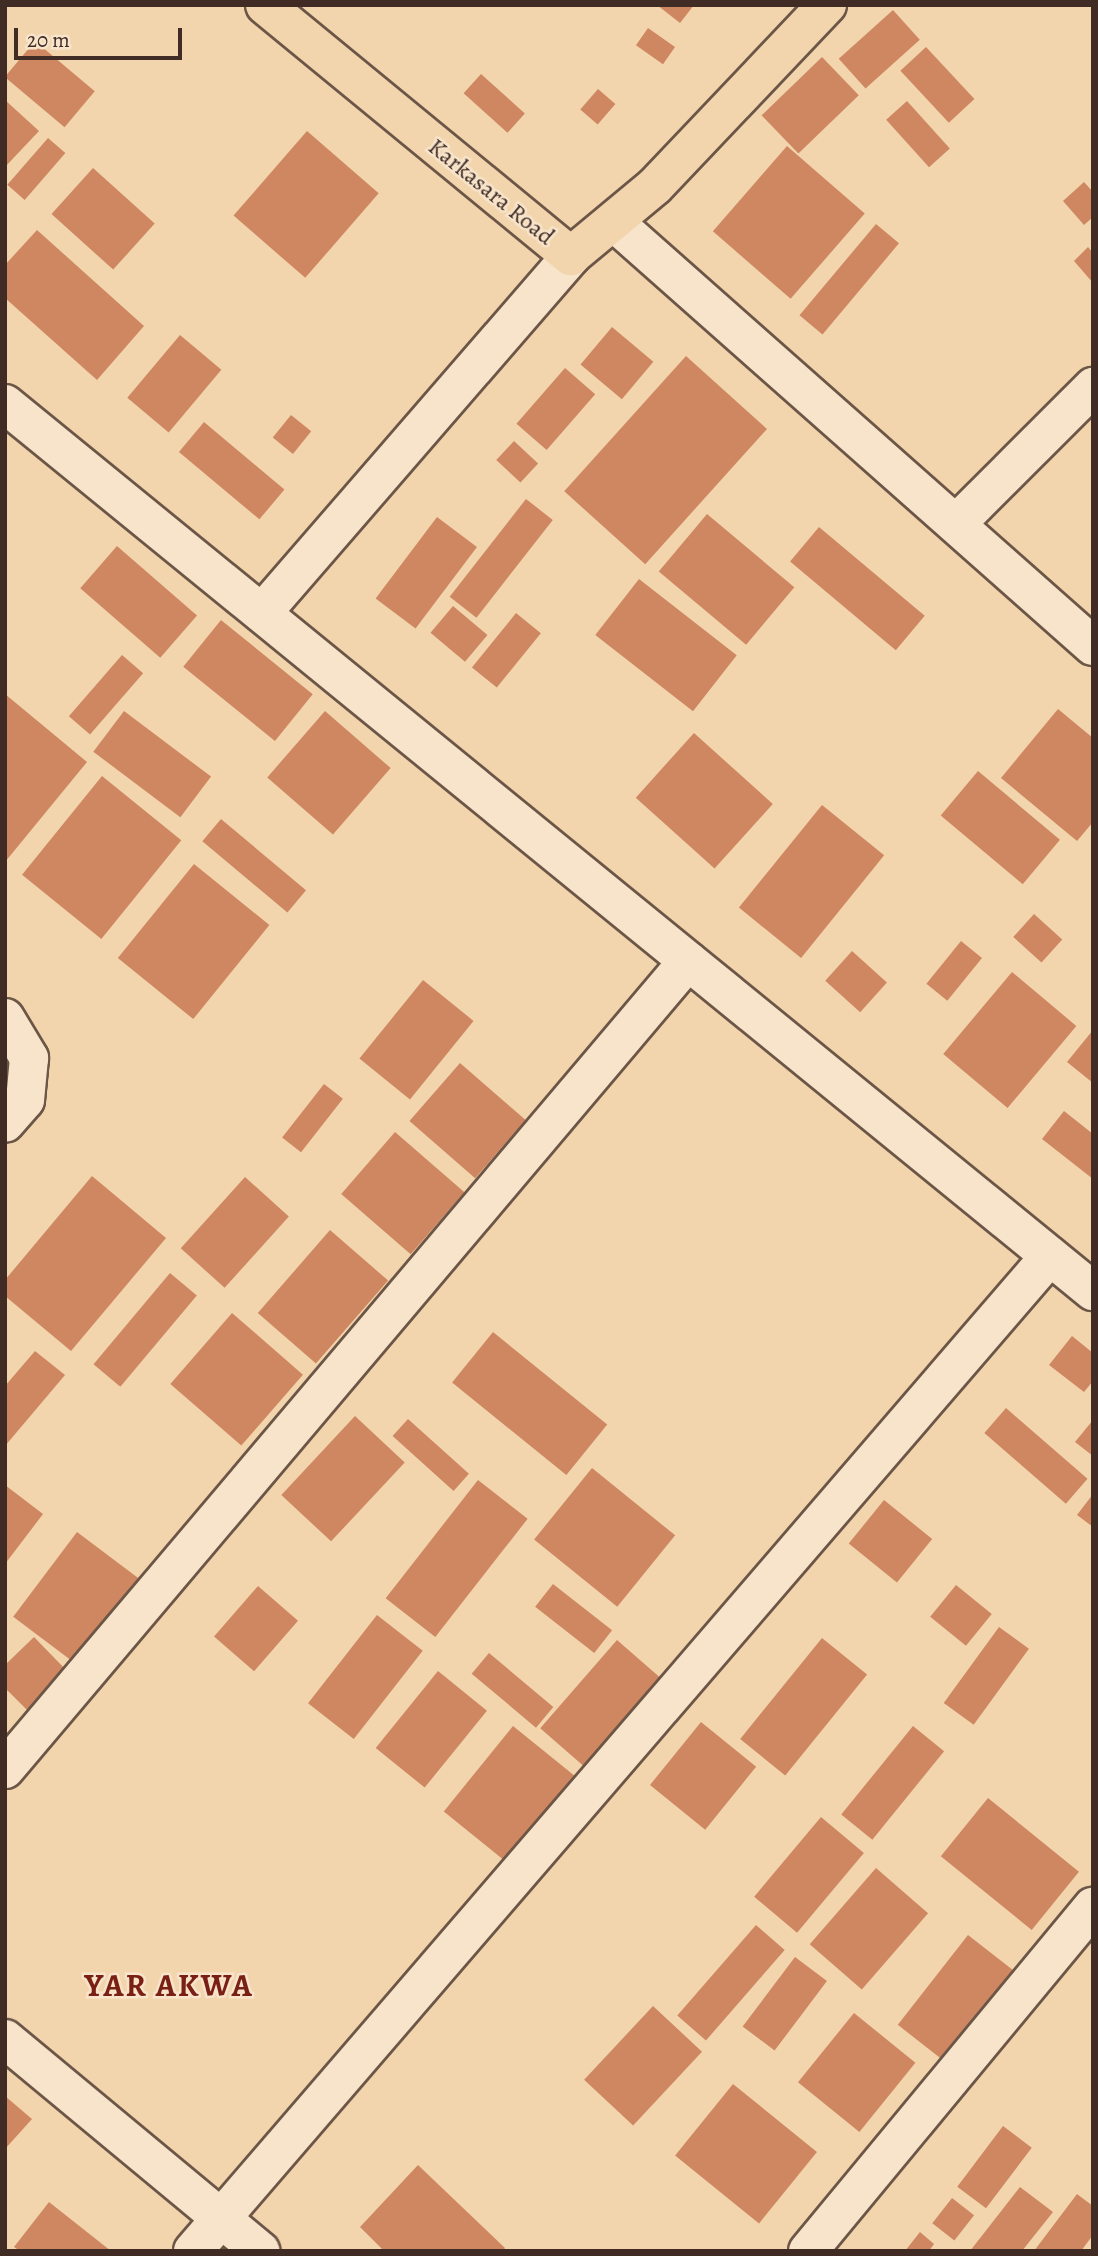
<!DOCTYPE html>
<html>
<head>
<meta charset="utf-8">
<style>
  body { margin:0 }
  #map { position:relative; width:1098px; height:2256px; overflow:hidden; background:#f2d5ad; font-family:Alegreya,serif }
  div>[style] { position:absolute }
  .building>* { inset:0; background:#ce8761; transform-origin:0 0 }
  .roads { filter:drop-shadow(2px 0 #6c5647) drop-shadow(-2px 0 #6c5647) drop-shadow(0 2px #6c5647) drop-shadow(0 -2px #6c5647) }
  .minor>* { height:38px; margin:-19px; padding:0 19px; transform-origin:19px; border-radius:19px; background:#f7e4ca }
  .major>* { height:38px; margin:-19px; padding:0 19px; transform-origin:19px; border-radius:19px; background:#f2d5ad }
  span { translate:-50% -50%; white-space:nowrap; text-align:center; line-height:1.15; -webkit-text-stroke:5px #f7e4ca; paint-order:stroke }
  .street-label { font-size:24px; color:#402c25 }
  .district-label { font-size:32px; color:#7a1f14; font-weight:700; letter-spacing:2px }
  .frame { position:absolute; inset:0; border:7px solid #402c25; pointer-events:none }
  .scale { position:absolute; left:14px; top:28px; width:168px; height:32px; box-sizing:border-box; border:4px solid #402c25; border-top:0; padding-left:9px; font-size:21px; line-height:24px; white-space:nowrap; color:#402c25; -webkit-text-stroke:5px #f7e4ca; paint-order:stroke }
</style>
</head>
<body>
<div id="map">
  <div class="building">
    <i style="clip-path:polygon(657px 5px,694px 5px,680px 23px)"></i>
    <i style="left:893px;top:10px;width:40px;height:73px;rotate:48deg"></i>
    <i style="left:648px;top:28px;width:33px;height:21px;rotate:35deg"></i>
    <i style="left:35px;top:41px;width:78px;height:47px;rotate:40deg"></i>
    <i style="left:926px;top:47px;width:71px;height:35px;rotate:47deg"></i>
    <i style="left:822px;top:57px;width:53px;height:84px;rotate:46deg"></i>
    <i style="left:481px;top:74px;width:59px;height:26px;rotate:42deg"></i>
    <i style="left:598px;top:89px;width:23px;height:27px;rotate:41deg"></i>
    <i style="clip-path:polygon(5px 100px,39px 131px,5px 167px)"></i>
    <i style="left:907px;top:101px;width:64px;height:28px;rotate:48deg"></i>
    <i style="left:307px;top:131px;width:95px;height:112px;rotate:41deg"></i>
    <i style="left:48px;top:138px;width:23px;height:62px;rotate:41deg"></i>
    <i style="left:787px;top:146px;width:103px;height:113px;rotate:41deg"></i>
    <i style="left:93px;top:168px;width:83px;height:62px;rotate:42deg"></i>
    <i style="clip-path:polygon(1084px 182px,1093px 192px,1093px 217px,1084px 225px,1063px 201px)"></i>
    <i style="left:876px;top:224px;width:30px;height:119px;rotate:40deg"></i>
    <i style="clip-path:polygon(37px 230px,144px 326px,97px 380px,5px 298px,5px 265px)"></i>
    <i style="clip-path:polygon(1088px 247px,1093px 253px,1093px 283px,1074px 261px)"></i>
    <i style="left:612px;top:327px;width:54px;height:49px;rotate:40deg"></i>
    <i style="left:180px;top:335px;width:54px;height:82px;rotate:40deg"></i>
    <i style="left:686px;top:356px;width:109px;height:182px;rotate:42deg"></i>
    <i style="left:565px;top:368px;width:40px;height:74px;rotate:41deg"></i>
    <i style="left:291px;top:415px;width:26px;height:29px;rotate:39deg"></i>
    <i style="left:204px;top:422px;width:105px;height:39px;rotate:40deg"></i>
    <i style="left:514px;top:441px;width:33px;height:26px;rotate:43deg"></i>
    <i style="left:526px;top:499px;width:34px;height:124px;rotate:38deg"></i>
    <i style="left:707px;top:514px;width:114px;height:75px;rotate:40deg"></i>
    <i style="left:437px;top:517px;width:50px;height:102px;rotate:37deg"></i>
    <i style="left:819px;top:527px;width:138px;height:45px;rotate:40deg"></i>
    <i style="left:117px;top:546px;width:106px;height:56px;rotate:41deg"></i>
    <i style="left:639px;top:579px;width:124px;height:71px;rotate:38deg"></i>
    <i style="left:453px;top:606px;width:45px;height:35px;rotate:40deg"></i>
    <i style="left:516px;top:613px;width:32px;height:70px;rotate:39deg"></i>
    <i style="left:221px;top:620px;width:118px;height:60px;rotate:39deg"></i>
    <i style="left:122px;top:655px;width:28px;height:81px;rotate:41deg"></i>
    <i style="clip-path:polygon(5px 694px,87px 762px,5px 862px)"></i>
    <i style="clip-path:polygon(1058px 709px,1093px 738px,1093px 822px,1077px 841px,1001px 778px)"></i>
    <i style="left:124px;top:711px;width:109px;height:51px;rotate:37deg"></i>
    <i style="left:325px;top:711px;width:87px;height:88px;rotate:41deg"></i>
    <i style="left:694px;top:733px;width:106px;height:87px;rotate:42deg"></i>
    <i style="left:978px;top:771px;width:107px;height:58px;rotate:40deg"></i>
    <i style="left:102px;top:776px;width:102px;height:127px;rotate:39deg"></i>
    <i style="left:822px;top:805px;width:80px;height:132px;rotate:39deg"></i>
    <i style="left:221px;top:819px;width:111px;height:29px;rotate:40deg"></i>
    <i style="left:194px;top:864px;width:97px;height:121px;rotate:39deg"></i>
    <i style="left:1034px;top:914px;width:38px;height:31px;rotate:42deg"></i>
    <i style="left:961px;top:941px;width:27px;height:55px;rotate:39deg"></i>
    <i style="left:852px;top:951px;width:47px;height:40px;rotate:42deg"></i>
    <i style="left:1012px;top:972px;width:84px;height:107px;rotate:40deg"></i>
    <i style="left:423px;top:980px;width:65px;height:101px;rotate:39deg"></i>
    <i style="clip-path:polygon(1093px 1030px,1093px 1083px,1067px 1062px)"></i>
    <i style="left:460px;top:1063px;width:87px;height:77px;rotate:41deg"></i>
    <i style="left:324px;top:1084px;width:24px;height:68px;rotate:38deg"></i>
    <i style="clip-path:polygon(1064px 1111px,1093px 1134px,1093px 1179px,1042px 1139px)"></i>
    <i style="left:395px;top:1132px;width:92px;height:82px;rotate:41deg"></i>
    <i style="clip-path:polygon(92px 1176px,166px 1238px,71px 1351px,5px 1296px,5px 1280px)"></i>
    <i style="left:245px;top:1177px;width:59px;height:96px;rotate:42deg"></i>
    <i style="left:330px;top:1230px;width:77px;height:110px;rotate:41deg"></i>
    <i style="left:170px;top:1273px;width:35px;height:119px;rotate:40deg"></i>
    <i style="left:232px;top:1313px;width:94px;height:94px;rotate:41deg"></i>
    <i style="left:493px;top:1332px;width:147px;height:65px;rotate:39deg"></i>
    <i style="clip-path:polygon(1072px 1336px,1093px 1353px,1093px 1381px,1084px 1392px,1049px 1365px)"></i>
    <i style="clip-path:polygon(35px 1351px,65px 1375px,5px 1446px,5px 1386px)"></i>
    <i style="left:1006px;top:1408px;width:108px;height:33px;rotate:41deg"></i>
    <i style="left:355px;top:1416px;width:68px;height:108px;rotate:43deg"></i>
    <i style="left:408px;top:1419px;width:82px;height:23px;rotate:42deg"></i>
    <i style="clip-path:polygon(1093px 1420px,1093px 1456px,1075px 1442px)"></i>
    <i style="left:592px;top:1468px;width:107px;height:92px;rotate:39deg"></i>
    <i style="left:478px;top:1480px;width:63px;height:150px;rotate:38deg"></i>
    <i style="clip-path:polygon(5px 1485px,43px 1514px,5px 1564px)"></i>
    <i style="clip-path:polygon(1093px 1494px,1093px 1527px,1077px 1515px)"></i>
    <i style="left:884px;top:1500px;width:62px;height:56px;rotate:39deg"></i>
    <i style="left:77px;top:1532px;width:77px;height:106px;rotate:37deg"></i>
    <i style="left:553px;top:1584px;width:75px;height:29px;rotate:38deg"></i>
    <i style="left:956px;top:1585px;width:46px;height:41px;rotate:39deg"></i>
    <i style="left:258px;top:1586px;width:53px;height:67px;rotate:41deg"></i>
    <i style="left:377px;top:1615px;width:58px;height:112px;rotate:38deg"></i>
    <i style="left:999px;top:1627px;width:37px;height:94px;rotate:36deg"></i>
    <i style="clip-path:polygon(34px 1637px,69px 1673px,29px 1712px,5px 1688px,5px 1665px)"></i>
    <i style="left:822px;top:1638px;width:58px;height:130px;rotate:39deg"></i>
    <i style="left:617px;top:1640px;width:57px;height:117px;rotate:41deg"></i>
    <i style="left:489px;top:1653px;width:84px;height:27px;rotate:40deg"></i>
    <i style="left:438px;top:1671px;width:63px;height:99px;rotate:39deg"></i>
    <i style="left:701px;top:1722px;width:71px;height:81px;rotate:39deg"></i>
    <i style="left:513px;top:1726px;width:80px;height:110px;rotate:39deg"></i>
    <i style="left:913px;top:1726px;width:40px;height:114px;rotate:39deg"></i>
    <i style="left:988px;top:1798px;width:117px;height:75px;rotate:39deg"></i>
    <i style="left:821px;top:1817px;width:56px;height:104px;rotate:40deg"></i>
    <i style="left:876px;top:1868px;width:69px;height:101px;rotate:41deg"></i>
    <i style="left:756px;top:1925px;width:38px;height:120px;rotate:41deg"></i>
    <i style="left:968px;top:1935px;width:68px;height:114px;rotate:38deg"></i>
    <i style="left:795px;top:1957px;width:40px;height:87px;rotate:37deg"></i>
    <i style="left:653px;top:2006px;width:67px;height:101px;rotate:43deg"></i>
    <i style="left:854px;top:2013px;width:79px;height:89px;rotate:39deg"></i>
    <i style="left:733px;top:2084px;width:108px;height:92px;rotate:39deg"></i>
    <i style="clip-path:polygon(5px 2096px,32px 2119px,5px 2149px)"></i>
    <i style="left:1003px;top:2126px;width:36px;height:76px;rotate:37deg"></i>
    <i style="clip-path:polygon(418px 2165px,505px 2248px,503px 2251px,384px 2251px,360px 2227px)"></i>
    <i style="clip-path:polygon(1020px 2187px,1053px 2212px,1022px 2251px,970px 2251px)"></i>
    <i style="clip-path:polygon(1077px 2194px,1093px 2206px,1093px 2235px,1081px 2251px,1034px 2251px)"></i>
    <i style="left:952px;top:2198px;width:28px;height:32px;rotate:38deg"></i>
    <i style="clip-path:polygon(49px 2202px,111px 2251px,20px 2251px,14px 2247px)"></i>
    <i style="clip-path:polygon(920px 2232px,934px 2244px,929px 2251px,905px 2251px)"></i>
  </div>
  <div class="roads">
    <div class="minor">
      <i style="left:614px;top:222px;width:640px;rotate:41.51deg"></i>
      <i style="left:5px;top:404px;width:1404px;rotate:39.19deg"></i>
      <i style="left:956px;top:524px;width:194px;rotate:-45deg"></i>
      <i style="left:262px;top:613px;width:472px;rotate:-49.1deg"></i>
      <i style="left:5px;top:1018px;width:47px;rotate:59deg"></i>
      <i style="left:29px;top:1058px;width:42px;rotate:95.4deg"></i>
      <i style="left:25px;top:1100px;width:30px;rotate:131deg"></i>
      <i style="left:5px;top:1769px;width:1058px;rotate:-49.79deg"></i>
      <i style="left:5px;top:2039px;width:332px;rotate:39.7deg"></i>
      <i style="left:193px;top:2251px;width:1313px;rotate:-49.26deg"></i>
      <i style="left:808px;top:2251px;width:447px;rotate:-50.4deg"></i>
    </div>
    <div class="major">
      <i style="left:265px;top:5px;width:396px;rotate:39.4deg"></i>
      <i style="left:571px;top:256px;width:109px;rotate:-39.8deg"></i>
      <i style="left:655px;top:186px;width:250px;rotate:-46.5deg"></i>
    </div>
  </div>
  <div class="street-label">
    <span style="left:491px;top:192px;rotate:39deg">Karkasara Road</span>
  </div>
  <div class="district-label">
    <span style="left:169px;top:1985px">YAR AKWA</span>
  </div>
  <div class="frame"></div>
  <div class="scale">20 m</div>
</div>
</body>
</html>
